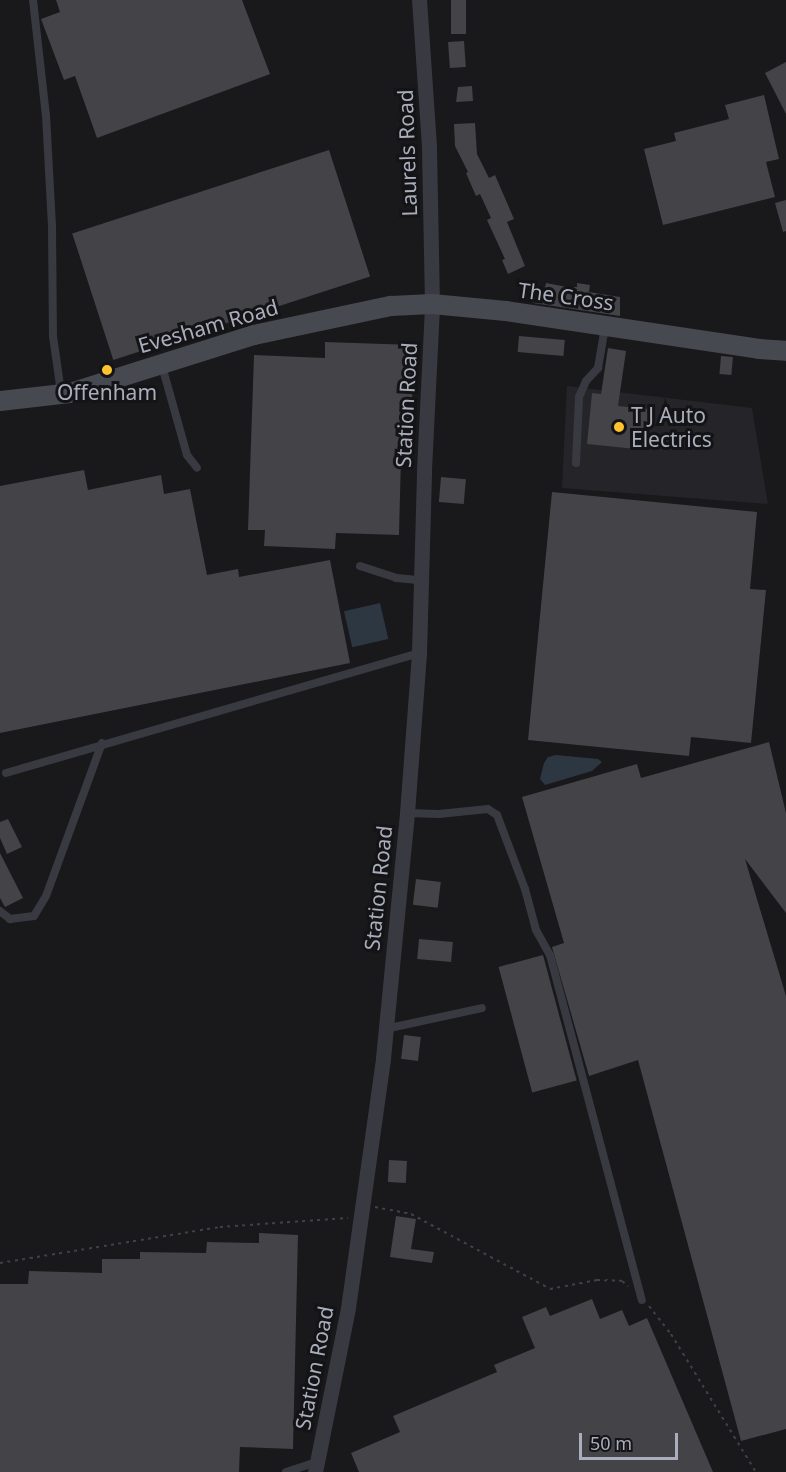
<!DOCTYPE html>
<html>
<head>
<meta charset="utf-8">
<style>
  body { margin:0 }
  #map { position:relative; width:786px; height:1472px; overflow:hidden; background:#19181b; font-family:"Noto Sans",sans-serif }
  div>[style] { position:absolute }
  .built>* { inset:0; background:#252428 }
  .water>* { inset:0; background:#2d3741; transform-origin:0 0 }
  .building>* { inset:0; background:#434348; transform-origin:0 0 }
  .path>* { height:2px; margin-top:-1px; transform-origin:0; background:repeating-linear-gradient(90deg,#3f4148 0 3px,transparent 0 7.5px) }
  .lane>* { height:8px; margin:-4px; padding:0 4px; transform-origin:4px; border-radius:4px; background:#393a41 }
  .street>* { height:15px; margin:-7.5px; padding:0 7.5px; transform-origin:7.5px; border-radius:7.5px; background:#393a41 }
  .secondary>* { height:20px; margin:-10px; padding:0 10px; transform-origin:10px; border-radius:10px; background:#474951 }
  .dots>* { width:16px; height:16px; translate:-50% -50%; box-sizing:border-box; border:3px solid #141316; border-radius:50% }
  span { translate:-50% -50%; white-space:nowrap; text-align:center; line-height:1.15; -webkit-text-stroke:6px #141316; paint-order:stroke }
  .street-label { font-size:21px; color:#aaaebc }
  .poi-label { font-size:21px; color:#aaaebc }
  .left { translate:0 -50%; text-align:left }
  .scale { position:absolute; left:579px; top:1433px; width:99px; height:27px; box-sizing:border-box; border:3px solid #aaaebc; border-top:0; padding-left:8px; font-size:18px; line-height:21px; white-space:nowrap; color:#aaaebc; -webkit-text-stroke:4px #141316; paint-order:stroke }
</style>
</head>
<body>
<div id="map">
  <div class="built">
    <i style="clip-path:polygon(567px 386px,752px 408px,768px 504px,562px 488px)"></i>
  </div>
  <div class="water">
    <i style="left:380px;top:603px;width:37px;height:37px;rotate:77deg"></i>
    <i style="clip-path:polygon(556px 755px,598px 759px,602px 762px,592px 771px,545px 785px,540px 779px,544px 763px,548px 757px)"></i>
  </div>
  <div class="building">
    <i style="clip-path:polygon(56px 0,242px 0,270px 74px,97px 138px,75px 76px,64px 80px,41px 19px,60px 12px)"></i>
    <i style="left:451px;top:0;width:15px;height:34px"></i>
    <i style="left:464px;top:41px;width:26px;height:16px;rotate:86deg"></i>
    <i style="clip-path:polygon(786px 62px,786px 114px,765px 73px)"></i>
    <i style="clip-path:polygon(472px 86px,473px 101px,456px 102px,458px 87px)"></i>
    <i style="clip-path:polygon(764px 95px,779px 159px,766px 162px,775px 197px,663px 225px,644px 149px,676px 141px,674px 133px,729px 119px,725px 105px)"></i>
    <i style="clip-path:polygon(475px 123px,477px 154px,489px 178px,495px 175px,514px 219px,507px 222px,525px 266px,508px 274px,502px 260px,505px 259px,487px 220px,491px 218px,480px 194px,476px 196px,466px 173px,468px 172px,455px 146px,454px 124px)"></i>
    <i style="left:329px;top:150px;width:133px;height:270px;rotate:72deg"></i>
    <i style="clip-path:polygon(786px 200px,786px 231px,783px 232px,775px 203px)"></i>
    <i style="clip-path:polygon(546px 283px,567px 287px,577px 287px,577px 283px,590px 285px,589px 292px,620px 297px,620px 316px,533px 303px,531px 299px,533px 288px,544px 291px)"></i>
    <i style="left:519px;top:336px;width:46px;height:16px;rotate:5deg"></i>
    <i style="clip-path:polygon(325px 342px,414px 345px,410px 457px,401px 457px,399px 535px,336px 533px,335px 549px,264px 546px,265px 530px,248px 530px,254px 355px,325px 358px)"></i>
    <i style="clip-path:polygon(608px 348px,626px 351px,618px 406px,650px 409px,646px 450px,587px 444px,592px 393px,601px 394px)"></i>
    <i style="left:721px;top:356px;width:12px;height:18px;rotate:5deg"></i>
    <i style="clip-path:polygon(84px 470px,88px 490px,161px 475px,164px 494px,190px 489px,207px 575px,238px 569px,239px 577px,330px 560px,350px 663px,0 733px,0 486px)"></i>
    <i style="left:441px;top:477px;width:25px;height:25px;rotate:5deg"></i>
    <i style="clip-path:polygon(552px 492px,757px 512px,750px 589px,766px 590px,751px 743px,691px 737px,689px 756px,528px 740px)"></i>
    <i style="clip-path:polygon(769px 742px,786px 813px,786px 913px,745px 859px,786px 996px,786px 1429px,741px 1441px,638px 1060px,589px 1076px,552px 947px,564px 943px,522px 797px,637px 764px,641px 778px)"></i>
    <i style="clip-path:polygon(8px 819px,22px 847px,7px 854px,0 838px,0 822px)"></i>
    <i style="clip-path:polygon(0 853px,23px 898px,5px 907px,0 898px)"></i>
    <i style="left:416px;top:879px;width:25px;height:26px;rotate:7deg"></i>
    <i style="left:419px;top:939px;width:34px;height:20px;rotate:5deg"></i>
    <i style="left:543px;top:955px;width:130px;height:46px;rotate:75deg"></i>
    <i style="left:404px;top:1035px;width:17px;height:24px;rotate:7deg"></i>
    <i style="left:389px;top:1160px;width:18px;height:22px;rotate:3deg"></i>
    <i style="clip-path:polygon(396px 1216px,416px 1219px,411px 1249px,434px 1252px,432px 1263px,390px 1257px)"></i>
    <i style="clip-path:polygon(259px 1233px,298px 1235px,293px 1449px,240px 1447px,239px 1472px,0 1472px,0 1284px,28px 1284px,29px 1271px,102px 1273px,102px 1259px,140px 1259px,140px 1252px,206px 1253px,207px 1242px,259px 1243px)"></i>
    <i style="clip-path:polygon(592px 1299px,600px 1319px,622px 1310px,629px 1326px,647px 1318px,713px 1472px,359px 1472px,351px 1453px,400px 1432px,393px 1416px,497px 1372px,494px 1365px,535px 1348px,522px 1317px,546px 1307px,550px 1316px)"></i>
  </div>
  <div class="path">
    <i style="left:375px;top:1207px;width:37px;rotate:11deg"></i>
    <i style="left:411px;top:1214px;width:158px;rotate:28.3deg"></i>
    <i style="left:550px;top:1289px;width:48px;rotate:-10.8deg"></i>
    <i style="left:597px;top:1280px;width:25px;rotate:2deg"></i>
    <i style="left:622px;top:1281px;width:8px;rotate:40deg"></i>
    <i style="left:0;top:1263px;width:223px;rotate:-9.3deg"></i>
    <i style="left:220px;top:1227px;width:128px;rotate:-4deg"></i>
    <i style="left:649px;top:1306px;width:36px;rotate:52deg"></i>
    <i style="left:671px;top:1334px;width:162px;rotate:58.4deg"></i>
  </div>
  <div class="lane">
    <i style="left:33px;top:0;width:116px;rotate:83.6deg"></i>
    <i style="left:46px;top:115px;width:110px;rotate:86.9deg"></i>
    <i style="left:52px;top:225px;width:111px;rotate:89.5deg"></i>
    <i style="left:53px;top:336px;width:57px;rotate:81.9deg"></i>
    <i style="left:162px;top:366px;width:92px;rotate:74.3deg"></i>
    <i style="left:187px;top:455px;width:16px;rotate:52deg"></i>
    <i style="left:576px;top:463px;width:66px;rotate:-87.4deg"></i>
    <i style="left:579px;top:397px;width:17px;rotate:-66deg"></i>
    <i style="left:586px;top:381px;width:18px;rotate:-47deg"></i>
    <i style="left:598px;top:368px;width:42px;rotate:-80.3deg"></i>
    <i style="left:360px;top:566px;width:38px;rotate:18deg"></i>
    <i style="left:396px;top:578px;width:25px;rotate:5deg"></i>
    <i style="left:6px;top:773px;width:430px;rotate:-16.2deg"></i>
    <i style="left:407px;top:813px;width:32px;rotate:2deg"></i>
    <i style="left:439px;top:814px;width:49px;rotate:-5.8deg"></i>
    <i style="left:488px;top:809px;width:11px;rotate:34deg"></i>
    <i style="left:497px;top:815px;width:79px;rotate:69.3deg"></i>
    <i style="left:525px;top:889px;width:42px;rotate:75deg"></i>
    <i style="left:536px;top:930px;width:29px;rotate:61deg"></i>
    <i style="left:550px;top:955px;width:357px;rotate:75.1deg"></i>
    <i style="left:0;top:911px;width:13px;rotate:39deg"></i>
    <i style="left:10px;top:919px;width:24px;rotate:-7deg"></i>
    <i style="left:34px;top:916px;width:23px;rotate:-59deg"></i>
    <i style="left:46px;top:896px;width:163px;rotate:-69.9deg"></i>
    <i style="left:385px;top:1029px;width:99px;rotate:-12.2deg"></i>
    <i style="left:286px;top:1472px;width:33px;rotate:-18deg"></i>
  </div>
  <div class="street">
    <i style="left:315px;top:1472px;width:167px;rotate:-78.6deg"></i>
    <i style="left:348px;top:1308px;width:252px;rotate:-82deg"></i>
    <i style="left:383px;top:1058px;width:246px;rotate:-84.4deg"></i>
    <i style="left:407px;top:813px;width:160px;rotate:-85.7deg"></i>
    <i style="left:419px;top:653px;width:183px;rotate:-88.4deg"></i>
    <i style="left:424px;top:470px;width:166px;rotate:-87.2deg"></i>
    <i style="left:432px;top:304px;width:158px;rotate:-91.1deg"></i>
    <i style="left:429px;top:146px;width:146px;rotate:-93.9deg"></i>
  </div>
  <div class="secondary">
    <i style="left:0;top:401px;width:70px;rotate:-6.5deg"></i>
    <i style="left:70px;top:393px;width:193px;rotate:-17.5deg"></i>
    <i style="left:254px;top:335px;width:140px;rotate:-12deg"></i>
    <i style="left:391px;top:306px;width:41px;rotate:-2.8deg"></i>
    <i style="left:432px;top:304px;width:74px;rotate:5.4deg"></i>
    <i style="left:506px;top:311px;width:256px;rotate:8.5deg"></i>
    <i style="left:759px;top:349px;width:27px;rotate:4deg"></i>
  </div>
  <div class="dots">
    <i style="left:107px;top:370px;background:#ffc42d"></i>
    <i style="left:619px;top:427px;background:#ffc42d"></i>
  </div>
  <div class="street-label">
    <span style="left:407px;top:153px;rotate:-92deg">Laurels Road</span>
    <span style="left:566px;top:296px;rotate:8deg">The Cross</span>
    <span style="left:208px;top:326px;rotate:-16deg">Evesham Road</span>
    <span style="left:406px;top:405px;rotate:-87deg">Station Road</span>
    <span style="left:378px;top:888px;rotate:-84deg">Station Road</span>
    <span style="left:314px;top:1368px;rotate:-79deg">Station Road</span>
  </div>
  <div class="poi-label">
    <span style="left:107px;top:392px">Offenham</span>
    <span class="left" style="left:631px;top:427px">T J Auto<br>Electrics</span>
  </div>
  <div class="scale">50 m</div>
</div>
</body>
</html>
